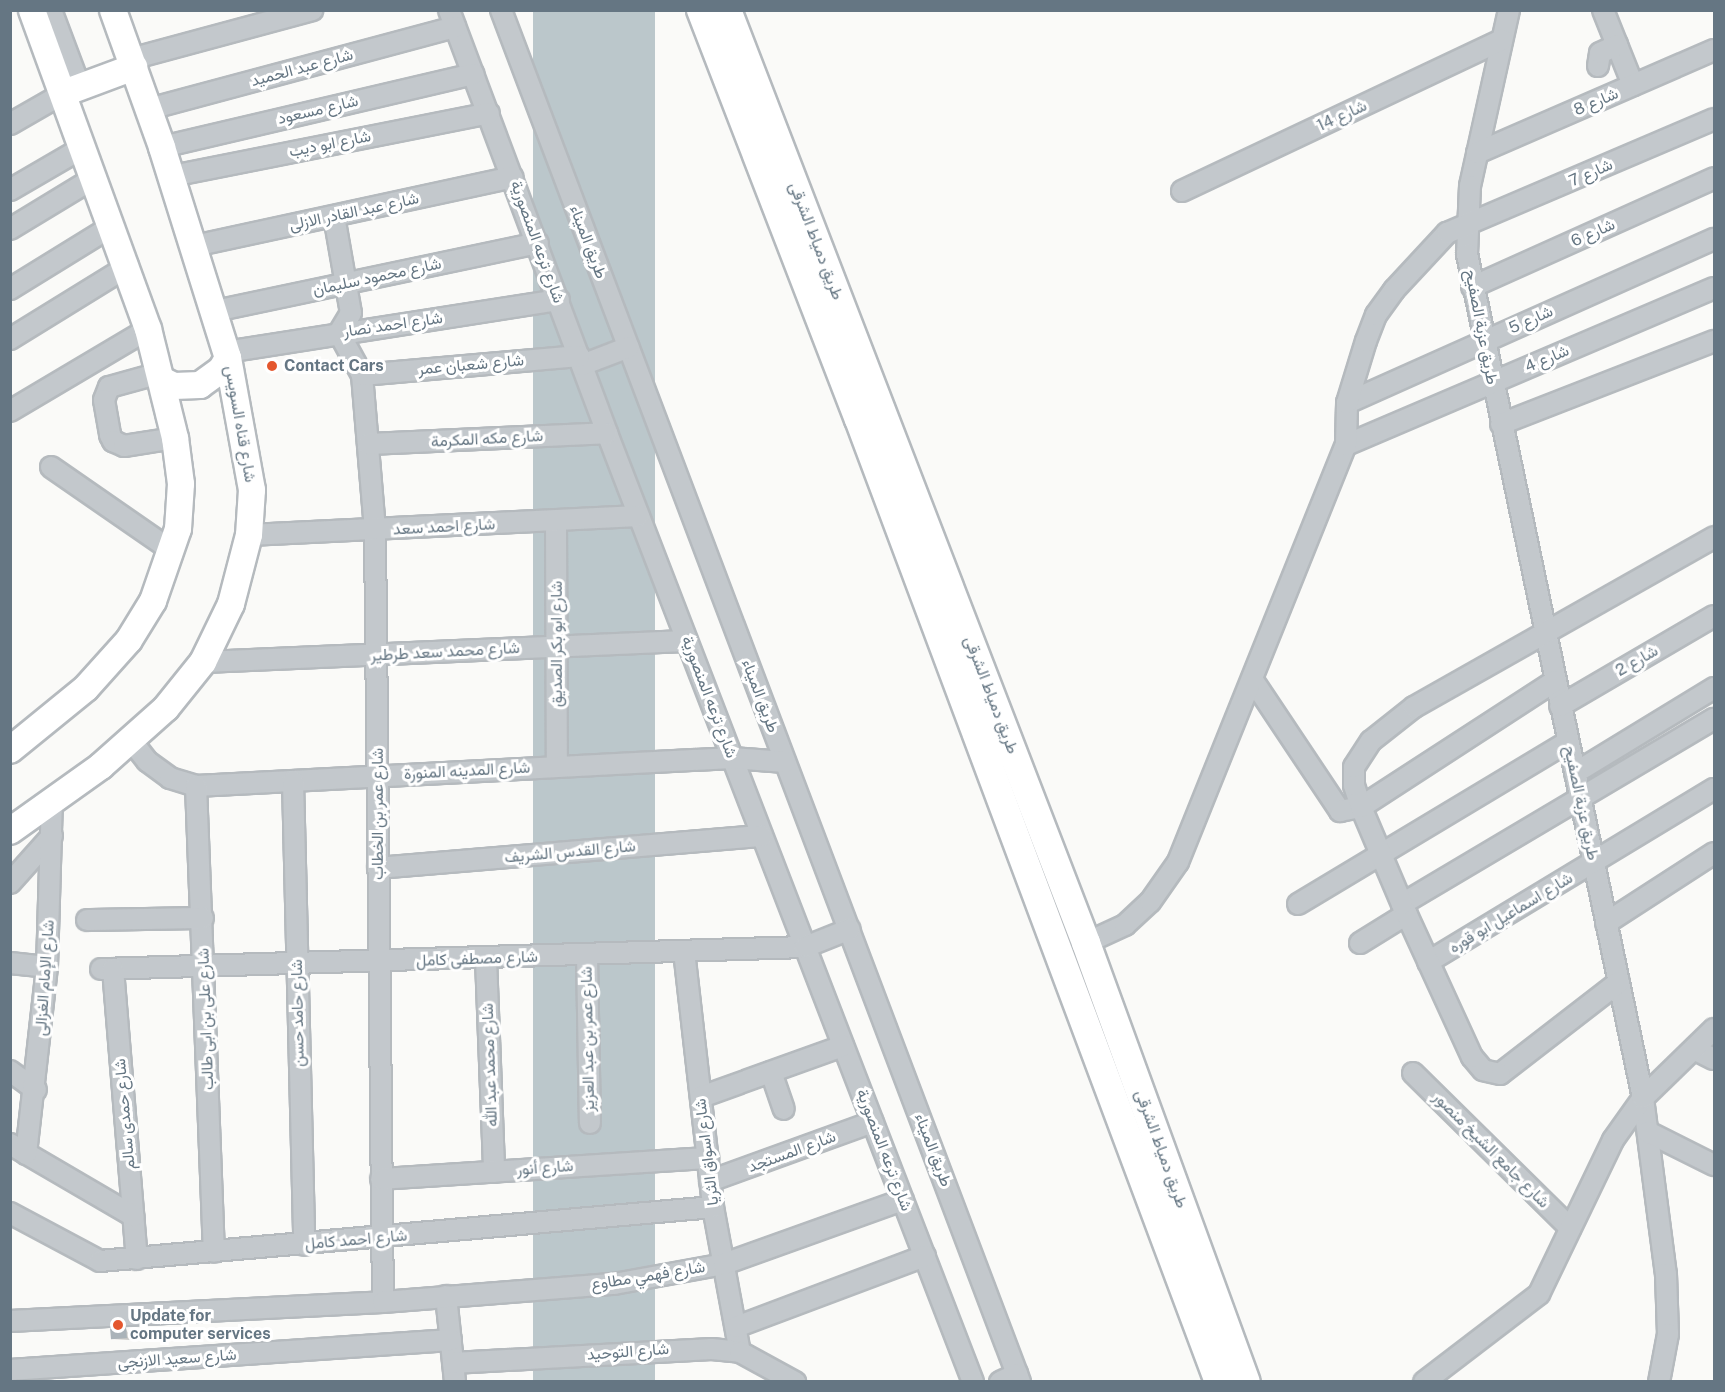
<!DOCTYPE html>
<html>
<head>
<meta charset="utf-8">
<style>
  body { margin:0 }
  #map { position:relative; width:1725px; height:1392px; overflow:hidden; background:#fafaf8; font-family:"Public Sans",Vazirmatn,sans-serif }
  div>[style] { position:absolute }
  .water>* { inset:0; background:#bbc7cb; transform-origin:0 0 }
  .shadow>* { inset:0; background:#0003 }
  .building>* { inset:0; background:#aab3b9; transform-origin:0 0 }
  .roads { filter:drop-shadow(2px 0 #b5babe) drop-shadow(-2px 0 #b5babe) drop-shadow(0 2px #b5babe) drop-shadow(0 -2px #b5babe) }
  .minor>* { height:20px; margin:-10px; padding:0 10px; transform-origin:10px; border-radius:10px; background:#c3c8cc }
  .major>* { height:26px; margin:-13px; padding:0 13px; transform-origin:13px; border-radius:13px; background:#fff }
  .highway>* { height:28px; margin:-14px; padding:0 14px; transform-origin:14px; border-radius:14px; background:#fff }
  .dots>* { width:16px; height:16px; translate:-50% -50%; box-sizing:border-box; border:3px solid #fff; border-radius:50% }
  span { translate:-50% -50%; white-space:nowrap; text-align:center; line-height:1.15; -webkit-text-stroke:6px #fff; paint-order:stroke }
  .street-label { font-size:16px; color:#657683 }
  .poi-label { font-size:16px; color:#657683; font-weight:700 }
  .left { translate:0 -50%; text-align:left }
  .frame { position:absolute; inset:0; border:12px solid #657683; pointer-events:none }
</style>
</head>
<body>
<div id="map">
  <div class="water">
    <i style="left:533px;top:11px;width:122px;height:1468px"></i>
  </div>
  <div class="shadow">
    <i style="clip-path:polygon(126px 1329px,131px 1340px,112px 1339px)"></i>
  </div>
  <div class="building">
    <i style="left:126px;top:1327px;width:11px;height:16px;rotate:85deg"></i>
  </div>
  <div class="roads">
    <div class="minor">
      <i style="left:51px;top:10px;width:82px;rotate:69.4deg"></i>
      <i style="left:449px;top:10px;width:452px;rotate:69.5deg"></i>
      <i style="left:607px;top:433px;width:1017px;rotate:68.91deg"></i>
      <i style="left:501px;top:10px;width:1467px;rotate:69.28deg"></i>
      <i style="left:1509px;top:10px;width:180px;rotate:102.5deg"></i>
      <i style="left:1470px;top:186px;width:68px;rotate:92.5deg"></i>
      <i style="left:1467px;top:254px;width:862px;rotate:78.22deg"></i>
      <i style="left:1643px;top:1098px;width:177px;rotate:82.6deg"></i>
      <i style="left:1666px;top:1274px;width:60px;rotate:88.1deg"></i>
      <i style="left:1668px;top:1334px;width:49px;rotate:100.6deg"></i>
      <i style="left:1603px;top:10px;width:81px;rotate:68.2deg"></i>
      <i style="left:131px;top:59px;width:188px;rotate:-15.1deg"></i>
      <i style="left:1598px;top:66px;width:13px;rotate:-81deg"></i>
      <i style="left:1600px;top:53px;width:19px;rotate:-25deg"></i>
      <i style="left:149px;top:109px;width:317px;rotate:-15deg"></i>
      <i style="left:10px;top:124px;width:62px;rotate:-29.9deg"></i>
      <i style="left:162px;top:147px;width:320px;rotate:-13.2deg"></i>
      <i style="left:1477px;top:153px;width:258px;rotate:-23.5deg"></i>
      <i style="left:172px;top:176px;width:323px;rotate:-11.2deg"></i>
      <i style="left:10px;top:190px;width:86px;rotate:-30.2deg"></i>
      <i style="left:1182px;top:191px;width:354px;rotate:-25.3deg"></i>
      <i style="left:334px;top:216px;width:98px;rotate:80.1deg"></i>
      <i style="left:351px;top:313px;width:23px;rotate:121deg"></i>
      <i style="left:339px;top:333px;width:48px;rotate:61.3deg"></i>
      <i style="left:362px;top:375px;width:157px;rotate:85.2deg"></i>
      <i style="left:375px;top:531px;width:771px;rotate:89.41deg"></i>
      <i style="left:10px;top:229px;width:98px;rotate:-31.3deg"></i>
      <i style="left:194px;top:246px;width:326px;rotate:-12.2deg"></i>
      <i style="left:1472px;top:287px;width:265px;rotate:-24.2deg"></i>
      <i style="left:10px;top:289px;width:120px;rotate:-31.7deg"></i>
      <i style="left:215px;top:311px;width:330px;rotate:-11.9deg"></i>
      <i style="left:10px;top:339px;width:139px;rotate:-31.7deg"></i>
      <i style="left:226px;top:352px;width:337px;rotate:-8.9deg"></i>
      <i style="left:582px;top:365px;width:50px;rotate:-21deg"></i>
      <i style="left:160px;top:373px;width:53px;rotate:164.6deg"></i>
      <i style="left:109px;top:387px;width:14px;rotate:111deg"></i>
      <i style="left:104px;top:400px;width:36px;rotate:80deg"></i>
      <i style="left:110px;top:435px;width:7px;rotate:63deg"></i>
      <i style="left:113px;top:441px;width:12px;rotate:24deg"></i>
      <i style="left:124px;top:446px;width:52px;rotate:-8.9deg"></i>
      <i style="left:362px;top:375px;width:218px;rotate:-5deg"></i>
      <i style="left:1347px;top:403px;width:402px;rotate:-24.1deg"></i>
      <i style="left:10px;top:411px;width:161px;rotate:-30.7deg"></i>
      <i style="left:1501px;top:424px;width:229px;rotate:-21.3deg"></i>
      <i style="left:368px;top:444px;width:239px;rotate:-2.6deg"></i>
      <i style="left:1346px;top:445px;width:400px;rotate:-23.1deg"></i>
      <i style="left:51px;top:467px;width:146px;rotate:34.7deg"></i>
      <i style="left:556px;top:521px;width:246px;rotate:89.8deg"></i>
      <i style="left:249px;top:535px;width:390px;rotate:-2.8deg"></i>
      <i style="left:203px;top:662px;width:484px;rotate:-2.5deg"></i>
      <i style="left:1252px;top:679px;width:159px;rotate:56.3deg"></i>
      <i style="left:1340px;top:811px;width:21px;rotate:-11deg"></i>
      <i style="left:1361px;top:807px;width:231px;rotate:-33deg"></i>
      <i style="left:1560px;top:706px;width:178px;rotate:-30.3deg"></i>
      <i style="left:130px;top:739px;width:28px;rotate:52deg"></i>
      <i style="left:147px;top:761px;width:29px;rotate:36deg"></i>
      <i style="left:170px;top:778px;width:27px;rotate:17deg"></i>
      <i style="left:196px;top:786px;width:537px;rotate:-2.99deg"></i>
      <i style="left:732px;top:758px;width:53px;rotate:4.3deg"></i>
      <i style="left:1575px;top:773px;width:163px;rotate:-31.4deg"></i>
      <i style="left:293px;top:781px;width:464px;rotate:88.6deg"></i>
      <i style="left:196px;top:786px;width:466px;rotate:87.8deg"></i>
      <i style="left:378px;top:868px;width:385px;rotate:-4.8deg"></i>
      <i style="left:10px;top:883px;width:63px;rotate:-48.2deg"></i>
      <i style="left:1298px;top:904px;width:315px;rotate:-31deg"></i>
      <i style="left:1402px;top:904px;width:363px;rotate:-30.7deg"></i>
      <i style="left:87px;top:920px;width:116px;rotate:-1deg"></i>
      <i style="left:1606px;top:923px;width:129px;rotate:-32.9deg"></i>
      <i style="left:1086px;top:943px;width:43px;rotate:-24.8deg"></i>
      <i style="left:1125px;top:925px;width:34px;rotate:-43deg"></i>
      <i style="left:1150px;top:902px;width:49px;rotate:-55deg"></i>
      <i style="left:1178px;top:862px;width:450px;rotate:-68.1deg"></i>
      <i style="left:1346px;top:445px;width:42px;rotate:-88.6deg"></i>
      <i style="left:1347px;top:403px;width:65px;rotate:-73deg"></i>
      <i style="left:1366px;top:341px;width:28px;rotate:-69deg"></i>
      <i style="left:1376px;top:315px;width:31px;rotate:-54deg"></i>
      <i style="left:1394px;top:290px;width:78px;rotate:-47.1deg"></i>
      <i style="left:1447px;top:233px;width:290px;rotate:-23.1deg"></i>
      <i style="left:1360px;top:943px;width:55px;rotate:-31.7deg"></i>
      <i style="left:684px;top:951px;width:258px;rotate:83.5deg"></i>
      <i style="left:713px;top:1207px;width:147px;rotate:79.5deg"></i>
      <i style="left:587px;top:955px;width:168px;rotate:89deg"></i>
      <i style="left:486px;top:959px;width:213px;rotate:87.8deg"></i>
      <i style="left:1428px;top:962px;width:334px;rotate:-31.2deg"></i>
      <i style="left:10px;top:963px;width:37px;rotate:6deg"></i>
      <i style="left:101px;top:969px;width:704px;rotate:-1.79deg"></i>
      <i style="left:805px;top:947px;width:48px;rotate:-21.8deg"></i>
      <i style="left:113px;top:969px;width:291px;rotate:85.3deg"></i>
      <i style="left:1619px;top:982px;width:150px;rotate:142.3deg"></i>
      <i style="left:1500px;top:1074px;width:17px;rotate:-167deg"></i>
      <i style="left:1483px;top:1070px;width:17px;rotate:-130deg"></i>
      <i style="left:1472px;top:1057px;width:168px;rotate:-114.6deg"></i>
      <i style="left:1402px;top:904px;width:105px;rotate:-112.9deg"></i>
      <i style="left:1361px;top:807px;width:23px;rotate:-108deg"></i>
      <i style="left:1354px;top:785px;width:18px;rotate:-90deg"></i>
      <i style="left:1354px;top:767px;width:31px;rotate:-57deg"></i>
      <i style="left:1371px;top:741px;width:55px;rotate:-38.3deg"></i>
      <i style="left:1414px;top:707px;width:345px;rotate:-29.5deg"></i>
      <i style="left:1694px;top:1049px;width:22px;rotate:27deg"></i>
      <i style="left:10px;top:1071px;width:32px;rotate:36deg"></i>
      <i style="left:771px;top:1072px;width:39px;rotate:71deg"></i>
      <i style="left:1413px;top:1073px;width:221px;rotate:44.6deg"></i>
      <i style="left:701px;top:1097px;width:151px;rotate:-19.8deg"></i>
      <i style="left:1648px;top:1132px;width:74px;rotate:26.6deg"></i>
      <i style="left:10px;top:1144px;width:143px;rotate:30.3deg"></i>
      <i style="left:26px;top:1154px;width:188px;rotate:-83.6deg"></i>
      <i style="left:47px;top:967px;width:165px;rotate:-88.3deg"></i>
      <i style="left:381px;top:1179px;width:328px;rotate:-3.7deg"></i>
      <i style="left:710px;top:1181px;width:173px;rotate:-19.9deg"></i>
      <i style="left:10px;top:1213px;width:102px;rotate:28.1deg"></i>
      <i style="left:100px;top:1261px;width:615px;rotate:-5.03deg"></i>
      <i style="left:446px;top:1296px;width:86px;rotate:84deg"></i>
      <i style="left:10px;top:1321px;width:373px;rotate:-2.9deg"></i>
      <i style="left:383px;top:1302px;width:232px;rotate:-4.5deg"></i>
      <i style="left:614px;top:1284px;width:112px;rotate:-10.3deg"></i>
      <i style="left:724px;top:1264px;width:190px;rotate:-19.7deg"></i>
      <i style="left:736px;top:1327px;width:202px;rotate:-20.6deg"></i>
      <i style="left:453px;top:1363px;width:259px;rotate:-3.1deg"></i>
      <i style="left:712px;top:1349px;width:28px;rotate:6deg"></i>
      <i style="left:740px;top:1352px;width:63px;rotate:28.6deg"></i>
      <i style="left:10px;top:1370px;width:442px;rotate:-3.9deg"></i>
      <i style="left:1000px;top:1382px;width:19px;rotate:-25deg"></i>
      <i style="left:1424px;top:1382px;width:145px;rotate:-37.4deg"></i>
      <i style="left:1539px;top:1294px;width:171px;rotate:-64.3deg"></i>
      <i style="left:1613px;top:1140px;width:52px;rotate:-54.5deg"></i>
      <i style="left:1643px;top:1098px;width:99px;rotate:-44.2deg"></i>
    </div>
    <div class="major">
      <i style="left:64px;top:93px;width:75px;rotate:-20.4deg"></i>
      <i style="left:162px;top:380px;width:13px;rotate:27deg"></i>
      <i style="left:174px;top:386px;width:26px;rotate:-2deg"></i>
      <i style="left:200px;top:385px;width:26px;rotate:-36deg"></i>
      <i style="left:221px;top:370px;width:14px;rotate:-60deg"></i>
      <i style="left:10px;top:750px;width:98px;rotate:-39.2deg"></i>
      <i style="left:86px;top:688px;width:64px;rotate:-48.1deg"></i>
      <i style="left:129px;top:640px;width:46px;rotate:-58.4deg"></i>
      <i style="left:153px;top:601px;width:76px;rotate:-70.9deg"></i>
      <i style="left:178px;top:529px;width:45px;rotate:-86.2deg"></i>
      <i style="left:181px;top:484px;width:46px;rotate:-97.4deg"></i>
      <i style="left:175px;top:438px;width:112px;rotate:-103.9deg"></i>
      <i style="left:148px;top:329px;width:339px;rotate:-110deg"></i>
      <i style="left:10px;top:831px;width:112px;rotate:-35.5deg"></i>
      <i style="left:101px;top:766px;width:87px;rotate:-41.7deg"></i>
      <i style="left:166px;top:708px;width:59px;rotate:-51.2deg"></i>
      <i style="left:203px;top:662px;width:64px;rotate:-64.2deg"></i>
      <i style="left:231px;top:604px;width:71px;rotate:-75.4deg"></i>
      <i style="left:249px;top:535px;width:45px;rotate:-86.2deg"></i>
      <i style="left:252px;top:490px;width:134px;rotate:-100.3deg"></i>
      <i style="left:228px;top:358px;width:221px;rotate:-107.4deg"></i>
      <i style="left:162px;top:147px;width:145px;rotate:-109.7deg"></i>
    </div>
    <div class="highway">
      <i style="left:701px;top:10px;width:438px;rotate:68.9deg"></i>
      <i style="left:859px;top:419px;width:1028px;rotate:69.5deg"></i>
      <i style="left:727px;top:10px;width:1000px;rotate:68.95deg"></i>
      <i style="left:1086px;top:943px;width:467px;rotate:70deg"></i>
    </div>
  </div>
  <div class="dots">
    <i style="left:272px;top:366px;background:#e4572e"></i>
    <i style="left:118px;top:1325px;background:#e4572e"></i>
  </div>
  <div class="street-label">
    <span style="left:302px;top:68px;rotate:-15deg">شارع عبد الحميد</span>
    <span style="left:1596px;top:102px;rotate:-23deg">شارع 8</span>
    <span style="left:318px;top:110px;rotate:-13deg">شارع مسعود</span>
    <span style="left:1342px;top:116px;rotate:-25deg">شارع 14</span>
    <span style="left:330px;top:144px;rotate:-11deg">شارع ابو ديب</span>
    <span style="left:1591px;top:173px;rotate:-24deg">شارع 7</span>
    <span style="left:354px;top:212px;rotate:-12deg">شارع عبد القادر الازلى</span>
    <span style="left:1593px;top:233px;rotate:-24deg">شارع 6</span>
    <span style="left:816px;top:241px;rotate:69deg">طريق دمياط الشرقى</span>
    <span style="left:537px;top:242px;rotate:70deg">شارع ترعه المنصورية</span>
    <span style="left:588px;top:242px;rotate:69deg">طريق الميناء</span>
    <span style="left:377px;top:277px;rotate:-12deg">شارع محمود سليمان</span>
    <span style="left:1531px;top:320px;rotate:-24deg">شارع 5</span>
    <span style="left:393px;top:325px;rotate:-8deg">شارع احمد نصار</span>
    <span style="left:1481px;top:327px;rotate:79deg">طريق عزبة الصفيح</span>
    <span style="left:1547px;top:359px;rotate:-23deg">شارع 4</span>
    <span style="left:471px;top:365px;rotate:-5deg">شارع شعبان عمر</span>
    <span style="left:240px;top:424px;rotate:80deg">شارع قناه السويس</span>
    <span style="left:487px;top:439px;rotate:-3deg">شارع مكه المكرمة</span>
    <span style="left:444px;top:527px;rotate:-3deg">شارع احمد سعد</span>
    <span style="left:557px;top:644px;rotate:-90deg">شارع ابو بكر الصديق</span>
    <span style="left:445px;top:652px;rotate:-3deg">شارع محمد سعد طرطير</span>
    <span style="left:1637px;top:661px;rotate:-30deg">شارع 2</span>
    <span style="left:991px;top:695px;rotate:69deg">طريق دمياط الشرقى</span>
    <span style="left:760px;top:696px;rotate:69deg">طريق الميناء</span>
    <span style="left:709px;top:697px;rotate:69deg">شارع ترعه المنصورية</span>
    <span style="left:467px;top:771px;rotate:-3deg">شارع المدينه المنورة</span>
    <span style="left:1581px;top:803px;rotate:78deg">طريق عزبة الصفيح</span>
    <span style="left:378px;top:814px;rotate:-90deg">شارع عمر بن الخطاب</span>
    <span style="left:570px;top:852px;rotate:-5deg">شارع القدس الشريف</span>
    <span style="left:1511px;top:913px;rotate:-31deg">شارع اسماعيل ابو قوره</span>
    <span style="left:477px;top:959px;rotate:-2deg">شارع مصطفى كامل</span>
    <span style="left:45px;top:978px;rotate:-86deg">شارع الإمام الغزالى</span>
    <span style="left:298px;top:1013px;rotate:-91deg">شارع حامد حسن</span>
    <span style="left:206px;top:1019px;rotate:-92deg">شارع على بن ابى طالب</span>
    <span style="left:588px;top:1039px;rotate:-91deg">شارع عمر بن عبد العزيز</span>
    <span style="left:490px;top:1065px;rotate:-92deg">شارع محمد عبد الله</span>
    <span style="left:125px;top:1114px;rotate:-95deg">شارع حمدى سالم</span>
    <span style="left:1161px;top:1149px;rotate:70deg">طريق دمياط الشرقى</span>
    <span style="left:884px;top:1150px;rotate:69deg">شارع ترعه المنصورية</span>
    <span style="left:933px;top:1150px;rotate:69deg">طريق الميناء</span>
    <span style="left:1491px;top:1150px;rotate:45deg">شارع جامع الشيخ منصور</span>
    <span style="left:707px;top:1152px;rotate:-97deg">شارع اسواق الثريا</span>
    <span style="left:792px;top:1152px;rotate:-20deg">شارع المستجد</span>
    <span style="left:545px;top:1168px;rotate:-4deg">شارع أنور</span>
    <span style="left:356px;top:1240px;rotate:-5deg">شارع احمد كامل</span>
    <span style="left:648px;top:1276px;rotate:-9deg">شارع فهمي مطاوع</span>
    <span style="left:628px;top:1352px;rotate:-4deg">شارع التوحيد</span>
    <span style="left:177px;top:1359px;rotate:-4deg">شارع سعيد الازنجى</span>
  </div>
  <div class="poi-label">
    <span class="left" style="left:284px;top:366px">Contact Cars</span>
    <span class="left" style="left:130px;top:1325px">Update for<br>computer services</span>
  </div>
  <div class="frame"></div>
</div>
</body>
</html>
